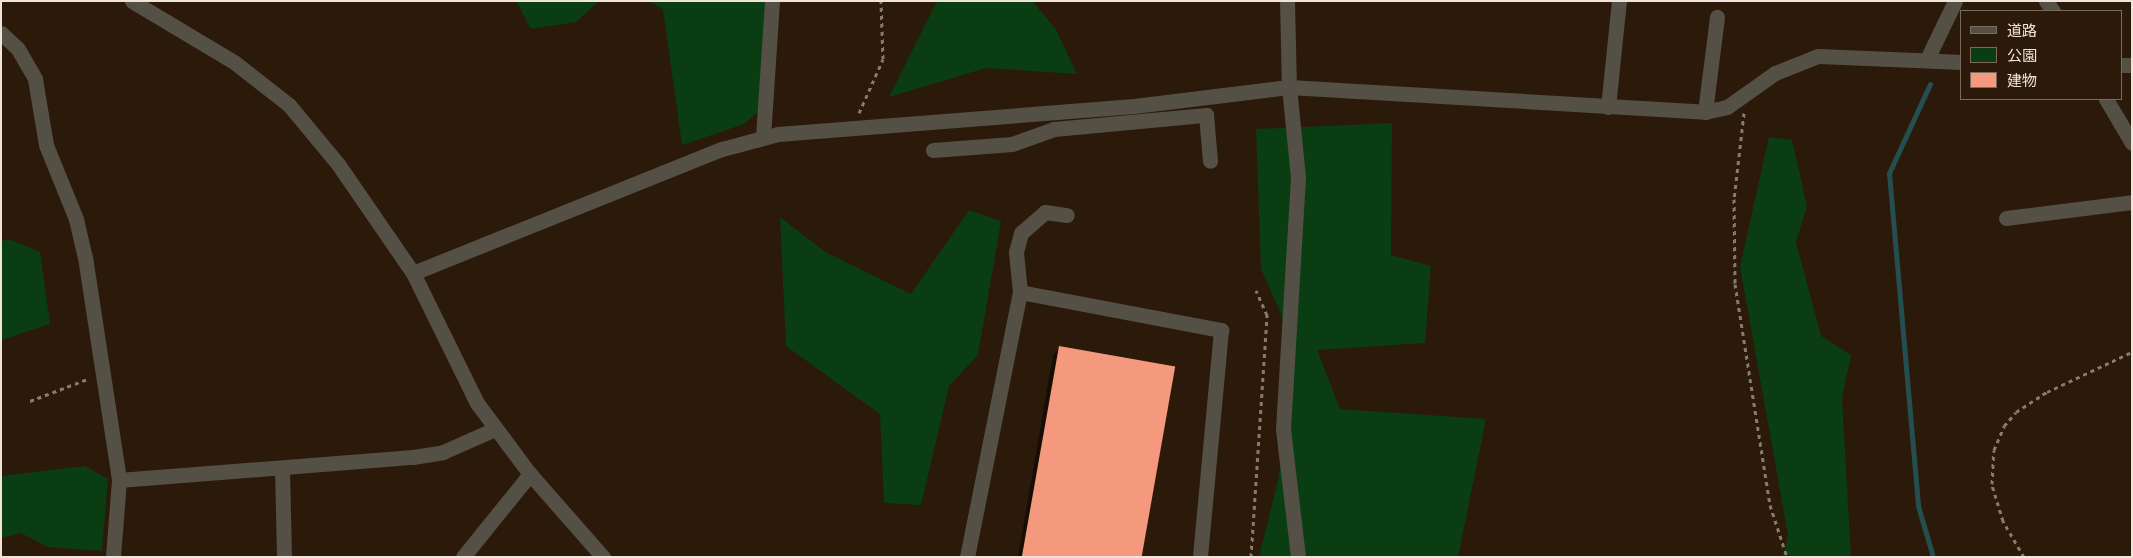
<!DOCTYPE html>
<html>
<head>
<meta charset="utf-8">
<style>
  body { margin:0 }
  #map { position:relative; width:2133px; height:558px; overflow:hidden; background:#2b1a09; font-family:Lato,"Noto Sans JP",sans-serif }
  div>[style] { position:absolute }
  .green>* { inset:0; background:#0a3d12 }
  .shadow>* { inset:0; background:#0007 }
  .stream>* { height:5px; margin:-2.5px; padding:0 2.5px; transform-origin:2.5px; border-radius:2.5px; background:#254e50 }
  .building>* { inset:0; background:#f4997e; transform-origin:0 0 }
  .path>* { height:3px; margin-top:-1.5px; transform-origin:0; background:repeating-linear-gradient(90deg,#897a6c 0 4px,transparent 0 8px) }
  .minor>* { height:15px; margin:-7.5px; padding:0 7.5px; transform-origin:7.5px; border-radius:7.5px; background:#545046 }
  span { translate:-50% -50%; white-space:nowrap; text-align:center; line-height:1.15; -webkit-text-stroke:5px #2b1a09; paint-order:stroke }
  .frame { position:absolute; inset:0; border:2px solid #f0e4d9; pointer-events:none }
  .legend { position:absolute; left:1960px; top:10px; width:162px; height:90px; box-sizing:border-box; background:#2b1a09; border:1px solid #7a6b5c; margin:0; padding:6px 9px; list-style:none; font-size:15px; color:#f0e4d9 }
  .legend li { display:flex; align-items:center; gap:10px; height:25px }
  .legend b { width:25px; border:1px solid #7a6b5c }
</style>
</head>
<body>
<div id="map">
  <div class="green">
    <i style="clip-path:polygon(516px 1px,599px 1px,576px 22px,531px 29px)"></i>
    <i style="clip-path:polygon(649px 1px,765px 1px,769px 102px,744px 124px,682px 145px,663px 9px)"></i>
    <i style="clip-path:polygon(937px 1px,1032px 1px,1055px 28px,1077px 74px,986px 68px,889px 97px)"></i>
    <i style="clip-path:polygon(1392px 123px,1391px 255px,1431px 266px,1425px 343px,1317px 350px,1340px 409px,1486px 419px,1458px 557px,1259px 557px,1278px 480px,1291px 392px,1282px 316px,1261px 269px,1256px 129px)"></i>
    <i style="clip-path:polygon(1769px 137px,1792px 140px,1807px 206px,1796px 242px,1821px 336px,1851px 355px,1842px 398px,1851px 557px,1783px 557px,1788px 535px,1740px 267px)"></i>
    <i style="clip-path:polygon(969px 210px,1001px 221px,978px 355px,949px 386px,921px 505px,884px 503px,880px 414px,786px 346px,780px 217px,825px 252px,911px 294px)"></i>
    <i style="clip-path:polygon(9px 239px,40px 252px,50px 324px,1px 340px,1px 241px)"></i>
    <i style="clip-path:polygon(85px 466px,108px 479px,102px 551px,48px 547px,21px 533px,1px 538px,1px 476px)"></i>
  </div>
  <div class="shadow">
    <i style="clip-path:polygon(1060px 348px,1141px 557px,1018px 557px,1053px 355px)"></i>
  </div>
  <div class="stream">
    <i style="left:1930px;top:84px;width:98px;rotate:114.7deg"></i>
    <i style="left:1889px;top:173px;width:334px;rotate:85deg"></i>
    <i style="left:1918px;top:506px;width:53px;rotate:73.6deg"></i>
  </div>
  <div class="building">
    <i style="left:1059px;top:346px;width:118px;height:214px;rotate:10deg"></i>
  </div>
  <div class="path">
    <i style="left:859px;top:113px;width:59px;rotate:-66deg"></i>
    <i style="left:883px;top:59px;width:58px;rotate:-92deg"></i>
    <i style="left:1744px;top:113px;width:87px;rotate:96.6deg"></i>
    <i style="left:1734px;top:199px;width:85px;rotate:89.3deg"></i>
    <i style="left:1735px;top:284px;width:224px;rotate:81deg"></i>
    <i style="left:1770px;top:505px;width:55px;rotate:71.9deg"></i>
    <i style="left:30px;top:401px;width:64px;rotate:-21deg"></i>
    <i style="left:1251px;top:557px;width:243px;rotate:-86.2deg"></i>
    <i style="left:1267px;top:315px;width:27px;rotate:-114deg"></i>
    <i style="left:2024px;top:557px;width:42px;rotate:-120.3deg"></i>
    <i style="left:2003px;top:521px;width:39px;rotate:-107deg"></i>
    <i style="left:1992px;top:484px;width:34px;rotate:-87deg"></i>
    <i style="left:1994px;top:450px;width:26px;rotate:-67deg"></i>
    <i style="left:2004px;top:426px;width:18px;rotate:-49deg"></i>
    <i style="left:2016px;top:412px;width:37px;rotate:-33deg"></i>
    <i style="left:2047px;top:392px;width:94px;rotate:-25.2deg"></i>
  </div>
  <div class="minor">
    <i style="left:132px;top:1px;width:119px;rotate:30.9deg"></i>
    <i style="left:234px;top:62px;width:70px;rotate:38deg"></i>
    <i style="left:289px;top:105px;width:77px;rotate:50.3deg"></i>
    <i style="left:338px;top:164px;width:132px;rotate:55.5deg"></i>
    <i style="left:413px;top:273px;width:145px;rotate:63.8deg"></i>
    <i style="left:477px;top:403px;width:89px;rotate:53.3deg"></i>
    <i style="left:530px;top:474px;width:111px;rotate:48.7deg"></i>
    <i style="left:1287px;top:1px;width:86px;rotate:88.7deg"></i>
    <i style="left:1289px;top:87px;width:90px;rotate:84.3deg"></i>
    <i style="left:1298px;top:177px;width:252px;rotate:93.4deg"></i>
    <i style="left:1283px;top:429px;width:129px;rotate:83.3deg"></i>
    <i style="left:2046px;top:1px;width:12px;rotate:55deg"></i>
    <i style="left:1px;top:33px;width:23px;rotate:43deg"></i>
    <i style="left:18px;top:49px;width:34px;rotate:60deg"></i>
    <i style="left:35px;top:79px;width:67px;rotate:80.5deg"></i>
    <i style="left:46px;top:145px;width:80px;rotate:67.9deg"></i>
    <i style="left:76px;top:219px;width:39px;rotate:77deg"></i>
    <i style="left:85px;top:257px;width:226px;rotate:81.3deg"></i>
    <i style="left:119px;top:480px;width:77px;rotate:94.5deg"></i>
    <i style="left:1927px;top:59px;width:64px;rotate:-64.2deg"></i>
    <i style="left:2122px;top:65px;width:10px"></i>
    <i style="left:2106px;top:99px;width:51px;rotate:59.4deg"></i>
    <i style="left:1608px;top:107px;width:107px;rotate:-84.1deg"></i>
    <i style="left:1705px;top:112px;width:96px;rotate:-82.8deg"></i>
    <i style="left:763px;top:137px;width:136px;rotate:-86.2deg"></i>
    <i style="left:933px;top:150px;width:79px;rotate:-4.3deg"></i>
    <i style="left:1012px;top:144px;width:45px;rotate:-19.7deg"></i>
    <i style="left:1054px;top:129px;width:153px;rotate:-5.3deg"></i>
    <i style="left:1206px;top:115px;width:46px;rotate:85deg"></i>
    <i style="left:2006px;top:218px;width:127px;rotate:-7.2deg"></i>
    <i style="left:413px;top:273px;width:333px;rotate:-21.9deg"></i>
    <i style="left:722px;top:149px;width:58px;rotate:-15deg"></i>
    <i style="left:778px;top:134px;width:357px;rotate:-4.5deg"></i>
    <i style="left:1134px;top:106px;width:156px;rotate:-7deg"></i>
    <i style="left:1289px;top:87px;width:417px;rotate:3.4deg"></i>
    <i style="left:1705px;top:112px;width:23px;rotate:-13deg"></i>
    <i style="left:1727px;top:107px;width:59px;rotate:-35.3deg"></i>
    <i style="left:1775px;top:73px;width:46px;rotate:-21.6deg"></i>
    <i style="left:1818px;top:56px;width:144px;rotate:2.4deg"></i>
    <i style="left:1020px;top:292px;width:40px;rotate:-95.7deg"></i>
    <i style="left:1016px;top:252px;width:20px;rotate:-75deg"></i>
    <i style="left:1021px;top:233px;width:32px;rotate:-41deg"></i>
    <i style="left:1045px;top:212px;width:22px;rotate:8deg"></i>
    <i style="left:282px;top:468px;width:89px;rotate:88.7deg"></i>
    <i style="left:119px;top:480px;width:295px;rotate:-4.5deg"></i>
    <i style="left:413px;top:457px;width:30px;rotate:-9deg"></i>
    <i style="left:443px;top:452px;width:57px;rotate:-23.9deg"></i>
    <i style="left:463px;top:557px;width:107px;rotate:-51.1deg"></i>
    <i style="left:967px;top:557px;width:270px;rotate:-78.7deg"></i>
    <i style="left:1020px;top:292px;width:205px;rotate:10.7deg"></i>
    <i style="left:1221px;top:330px;width:228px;rotate:95.3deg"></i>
  </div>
  <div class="frame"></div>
  <ul class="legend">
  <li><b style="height:6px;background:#545046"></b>道路</li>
  <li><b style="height:14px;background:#0a3d12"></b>公園</li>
  <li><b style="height:14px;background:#f4997e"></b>建物</li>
  </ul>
</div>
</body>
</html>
